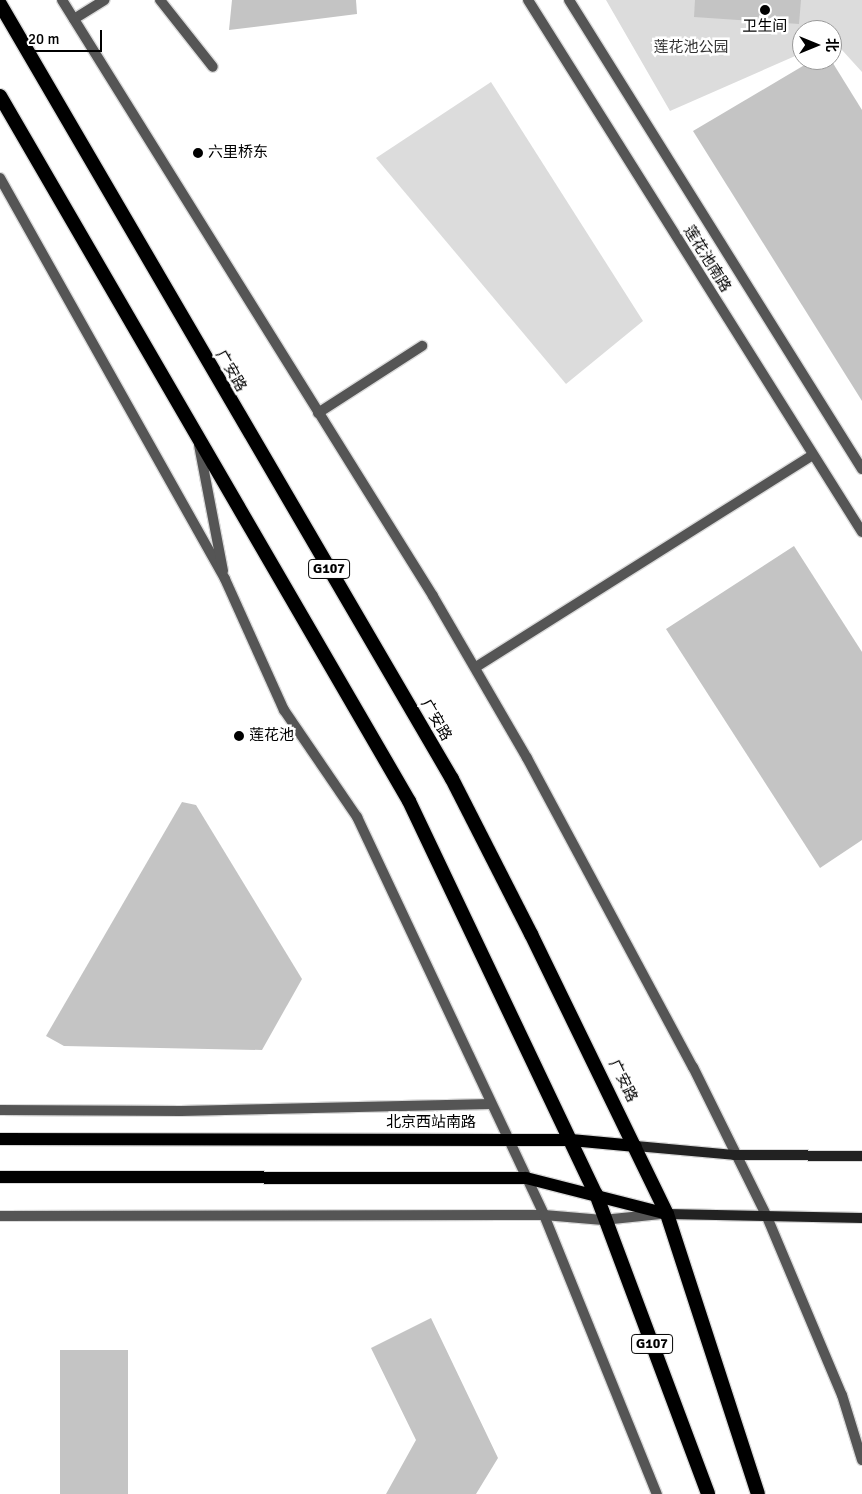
<!DOCTYPE html>
<html>
<head>
<meta charset="utf-8">
<style>
  body { margin:0 }
  #map { position:relative; width:862px; height:1494px; overflow:hidden; background:#fff; font-family:Signika,"Noto Sans SC",sans-serif }
  div>[style] { position:absolute }
  .green>* { inset:0; background:#dcdcdc }
  .building>* { inset:0; background:#c4c4c4; transform-origin:0 0 }
  .roads { filter:drop-shadow(1px 0 #dbdbdb) drop-shadow(-1px 0 #dbdbdb) drop-shadow(0 1px #dbdbdb) drop-shadow(0 -1px #dbdbdb) }
  .service>* { height:10px; margin:-5px; padding:0 5px; transform-origin:5px; border-radius:5px; background:#555 }
  .tertiary>* { height:10px; margin:-5px; padding:0 5px; transform-origin:5px; border-radius:5px; background:#555 }
  .secondary>* { height:10px; margin:-5px; padding:0 5px; transform-origin:5px; border-radius:5px; background:#222 }
  .primary>* { height:12px; margin:-6px; padding:0 6px; transform-origin:6px; border-radius:6px; background:#000 }
  .trunk>* { height:14px; margin:-7px; padding:0 7px; transform-origin:7px; border-radius:7px; background:#000 }
  .dots>* { width:14px; height:14px; translate:-50% -50%; box-sizing:border-box; border:2px solid #fff; border-radius:50% }
  span { translate:-50% -50%; white-space:nowrap; text-align:center; line-height:1.15; -webkit-text-stroke:5px #fff; paint-order:stroke }
  .shield-label span { padding:1px 4px; background:#fff; border:1px solid; border-radius:4px; -webkit-text-stroke-width:0 }
  .shield-label { font-size:14px; color:#000; font-weight:700 }
  .poi-label { font-size:15px; color:#000 }
  .left { translate:0 -50%; text-align:left }
  .park-label { font-size:15px; color:#333 }
  .street-label { font-size:15px; color:#000 }
  .north { position:absolute; left:792px; top:20px; width:50px; height:50px; box-sizing:border-box; background:#fff; border:1px solid #999; border-radius:50%; rotate:90deg; font-size:14px; font-weight:700; line-height:20px; text-align:center; color:#000 }
  .north::after { content:''; display:block; margin:auto; width:18px; height:22px; background:#000; clip-path:polygon(50% 0,100% 100%,50% 72%,0 100%) }
  .scale { position:absolute; left:20px; top:30px; width:82px; height:22px; box-sizing:border-box; border:2px solid #000; border-top:0; padding-left:6px; font-size:15px; line-height:18px; white-space:nowrap; color:#000; -webkit-text-stroke:4px #fff; paint-order:stroke }
</style>
</head>
<body>
<div id="map">
  <div class="green">
    <i style="clip-path:polygon(606px 0,862px 0,862px 72px,832px 39px,832px 30px,802px 30px,802px 53px,670px 111px)"></i>
    <i style="clip-path:polygon(491px 82px,643px 321px,566px 384px,376px 158px)"></i>
  </div>
  <div class="building">
    <i style="clip-path:polygon(232px 0,356px 0,357px 14px,229px 30px)"></i>
    <i style="clip-path:polygon(695px 0,801px 0,799px 24px,694px 17px)"></i>
    <i style="clip-path:polygon(813px 60px,831px 60px,862px 110px,862px 401px,693px 131px)"></i>
    <i style="clip-path:polygon(794px 546px,862px 652px,862px 840px,820px 868px,666px 629px)"></i>
    <i style="clip-path:polygon(182px 802px,196px 805px,302px 979px,262px 1050px,64px 1046px,46px 1036px)"></i>
    <i style="clip-path:polygon(431px 1318px,498px 1458px,476px 1494px,386px 1494px,416px 1440px,371px 1348px)"></i>
    <i style="left:60px;top:1350px;width:68px;height:144px"></i>
  </div>
  <div class="roads">
    <div class="service">
      <i style="left:160px;top:0;width:85px;rotate:51.7deg"></i>
      <i style="left:74px;top:19px;width:36px;rotate:-32deg"></i>
      <i style="left:318px;top:413px;width:124px;rotate:-32.8deg"></i>
      <i style="left:476px;top:667px;width:397px;rotate:-32.2deg"></i>
    </div>
    <div class="tertiary">
      <i style="left:62px;top:0;width:702px;rotate:58.1deg"></i>
      <i style="left:433px;top:596px;width:187px;rotate:59.9deg"></i>
      <i style="left:527px;top:758px;width:351px;rotate:61.8deg"></i>
      <i style="left:693px;top:1067px;width:167px;rotate:63.7deg"></i>
      <i style="left:767px;top:1217px;width:193px;rotate:67.2deg"></i>
      <i style="left:842px;top:1395px;width:68px;rotate:72.9deg"></i>
      <i style="left:528px;top:0;width:628px;rotate:57.88deg"></i>
      <i style="left:569px;top:0;width:553px;rotate:58.01deg"></i>
      <i style="left:0;top:178px;width:460px;rotate:60.7deg"></i>
      <i style="left:225px;top:579px;width:144px;rotate:65.8deg"></i>
      <i style="left:284px;top:710px;width:130px;rotate:55.7deg"></i>
      <i style="left:357px;top:817px;width:440px;rotate:64.8deg"></i>
      <i style="left:544px;top:1215px;width:301px;rotate:68deg"></i>
      <i style="left:199px;top:445px;width:128px;rotate:79.2deg"></i>
      <i style="left:0;top:1110px;width:181px;rotate:0.3deg"></i>
      <i style="left:181px;top:1111px;width:310px;rotate:-1.3deg"></i>
      <i style="left:0;top:1216px;width:544px;rotate:-0.11deg"></i>
      <i style="left:544px;top:1215px;width:59px;rotate:4.8deg"></i>
      <i style="left:603px;top:1220px;width:58px;rotate:-5.9deg"></i>
    </div>
    <div class="secondary">
      <i style="left:636px;top:1146px;width:98px;rotate:5.2deg"></i>
      <i style="left:734px;top:1155px;width:128px;rotate:0.4deg"></i>
      <i style="left:667px;top:1214px;width:195px;rotate:1.2deg"></i>
    </div>
    <div class="primary">
      <i style="left:0;top:1139px;width:571px;rotate:0.1deg"></i>
      <i style="left:571px;top:1140px;width:65px;rotate:5.3deg"></i>
      <i style="left:0;top:1177px;width:526px;rotate:0.11deg"></i>
      <i style="left:526px;top:1178px;width:146px;rotate:14.3deg"></i>
    </div>
    <div class="trunk">
      <i style="left:0;top:4px;width:897px;rotate:59.75deg"></i>
      <i style="left:452px;top:779px;width:174px;rotate:63deg"></i>
      <i style="left:531px;top:934px;width:311px;rotate:64.1deg"></i>
      <i style="left:667px;top:1214px;width:294px;rotate:72deg"></i>
      <i style="left:0;top:96px;width:815px;rotate:59.88deg"></i>
      <i style="left:409px;top:801px;width:435px;rotate:64.6deg"></i>
      <i style="left:596px;top:1194px;width:320px;rotate:69.5deg"></i>
    </div>
  </div>
  <div class="dots">
    <i style="left:765px;top:10px;background:#000"></i>
    <i style="left:198px;top:153px;background:#000"></i>
    <i style="left:239px;top:736px;background:#000"></i>
  </div>
  <div class="shield-label">
    <span style="left:329px;top:569px">G107</span>
    <span style="left:652px;top:1344px">G107</span>
  </div>
  <div class="poi-label">
    <span style="left:765px;top:27px">卫生间</span>
    <span class="left" style="left:208px;top:153px">六里桥东</span>
    <span class="left" style="left:249px;top:736px">莲花池</span>
  </div>
  <div class="park-label">
    <span style="left:691px;top:48px">莲花池公园</span>
  </div>
  <div class="street-label">
    <span style="left:707px;top:259px;rotate:58deg">莲花池南路</span>
    <span style="left:231px;top:371px;rotate:60deg">广安路</span>
    <span style="left:436px;top:720px;rotate:60deg">广安路</span>
    <span style="left:623px;top:1081px;rotate:64deg">广安路</span>
    <span style="left:431px;top:1123px">北京西站南路</span>
  </div>
  <div class="north">北</div>
  <div class="scale">20 m</div>
</div>
</body>
</html>
